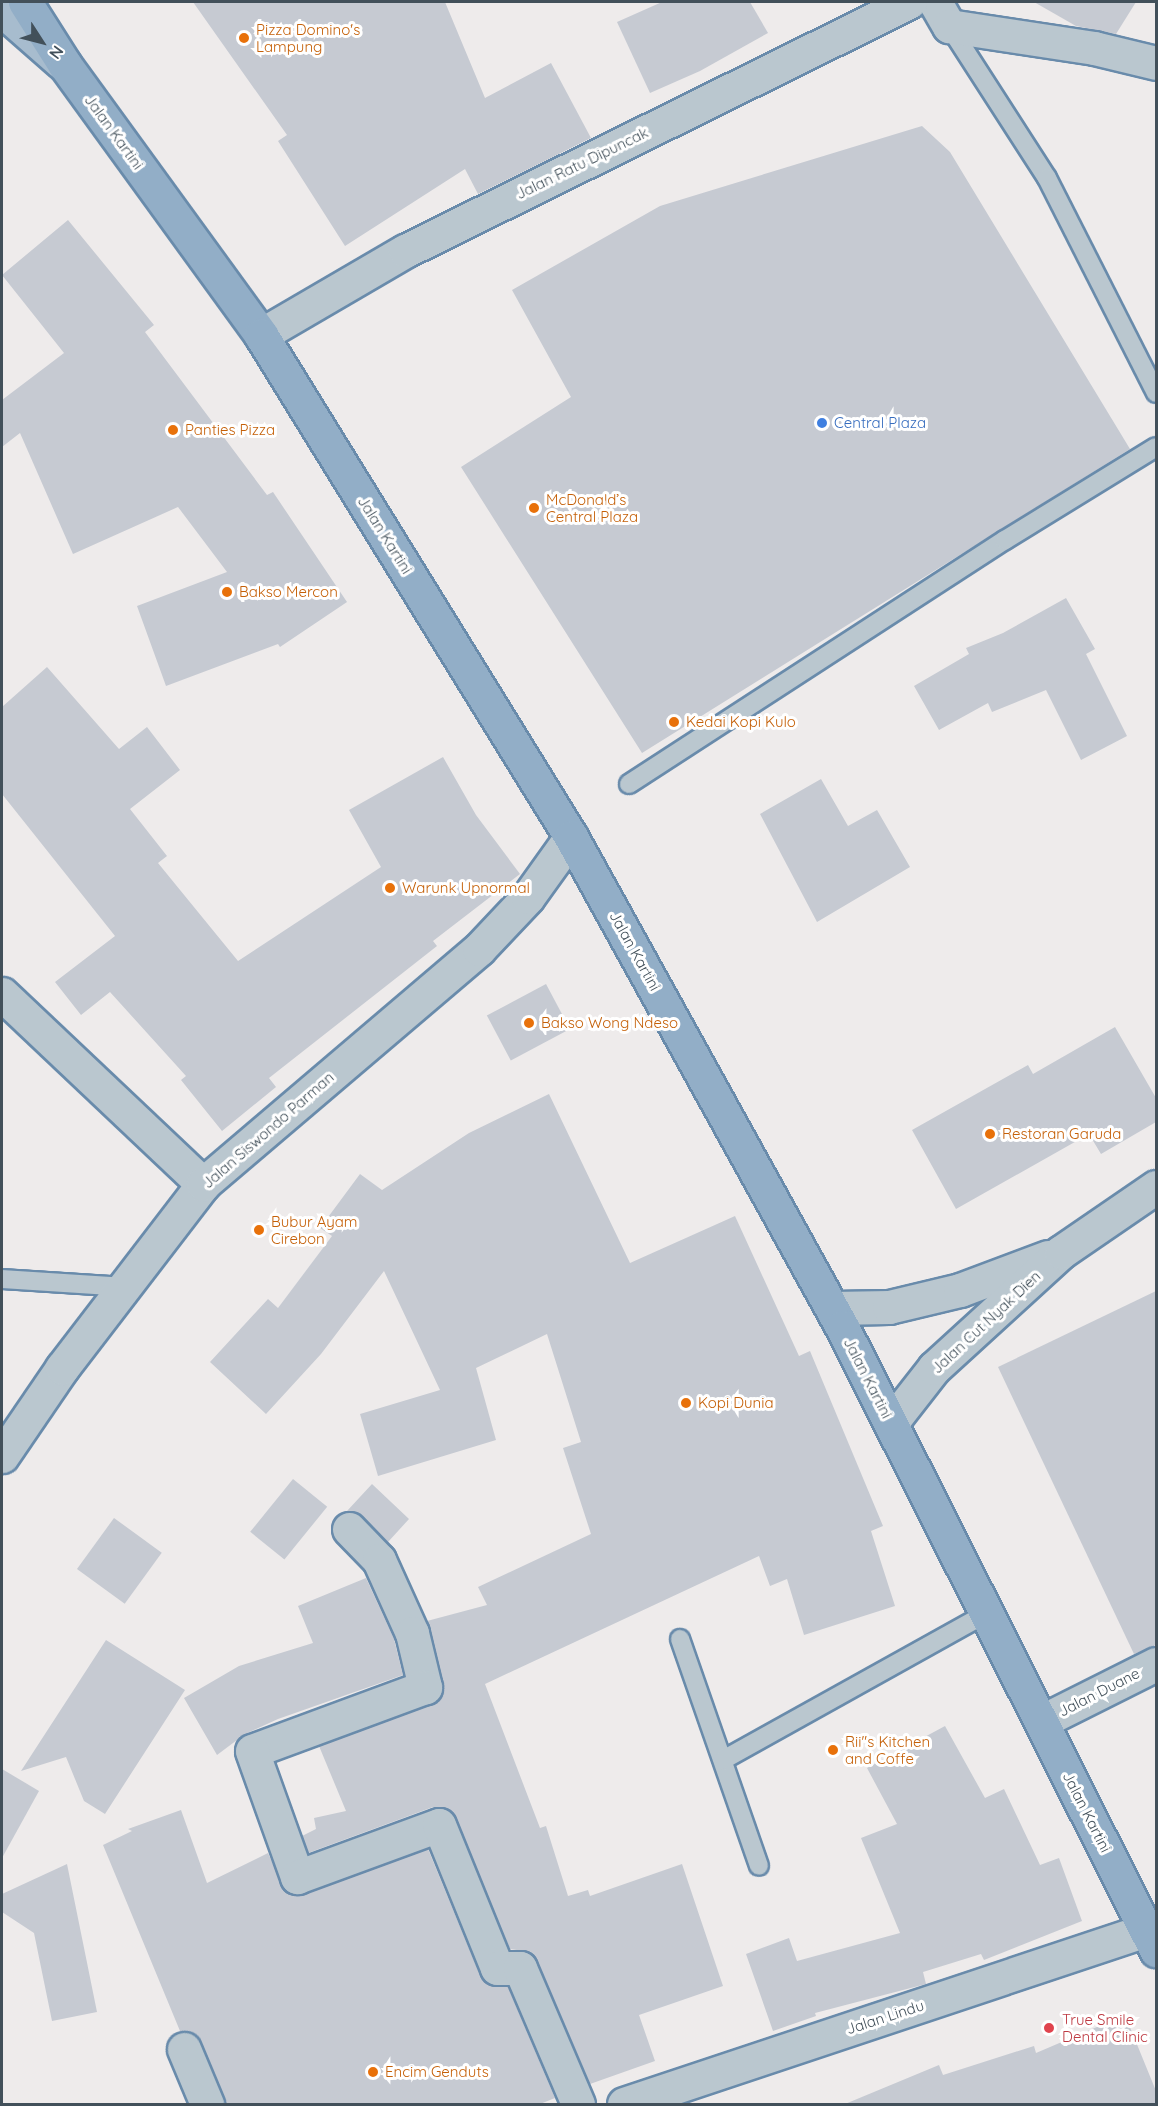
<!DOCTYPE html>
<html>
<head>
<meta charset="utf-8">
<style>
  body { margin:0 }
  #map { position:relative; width:1158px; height:2106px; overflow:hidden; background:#eeebeb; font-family:Quicksand,sans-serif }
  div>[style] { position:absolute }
  .building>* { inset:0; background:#c6cad2; transform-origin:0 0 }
  .roads { filter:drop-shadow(2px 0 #698bab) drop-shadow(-2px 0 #698bab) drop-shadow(0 2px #698bab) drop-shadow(0 -2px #698bab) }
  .service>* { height:18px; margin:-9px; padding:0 9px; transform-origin:9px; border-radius:9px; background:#bac7cf }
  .minor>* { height:33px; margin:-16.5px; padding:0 16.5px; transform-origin:16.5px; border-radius:16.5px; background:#bac7cf }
  .tertiary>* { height:33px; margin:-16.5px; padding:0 16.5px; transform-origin:16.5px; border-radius:16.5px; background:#bac7cf }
  .primary>* { height:33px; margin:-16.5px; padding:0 16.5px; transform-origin:16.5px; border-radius:16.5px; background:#a7bcce }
  .trunk>* { height:33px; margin:-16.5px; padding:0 16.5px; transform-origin:16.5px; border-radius:16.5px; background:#92aec7 }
  .dots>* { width:16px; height:16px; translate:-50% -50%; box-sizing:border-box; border:3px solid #fff; border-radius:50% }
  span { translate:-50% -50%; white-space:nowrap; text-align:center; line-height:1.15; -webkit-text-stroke:6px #fff; paint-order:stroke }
  .food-label { font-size:15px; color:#c56008 }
  .left { translate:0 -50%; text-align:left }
  .street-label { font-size:15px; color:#42505a }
  .shop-label { font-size:15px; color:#366cbe }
  .health-label { font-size:15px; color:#be3a42 }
  .frame { position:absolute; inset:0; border:3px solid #42505a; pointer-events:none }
  .north { position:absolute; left:12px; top:12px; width:60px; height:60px; -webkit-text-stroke:4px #fff; paint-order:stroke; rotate:126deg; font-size:16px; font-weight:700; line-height:24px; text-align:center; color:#42505a }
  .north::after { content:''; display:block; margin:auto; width:21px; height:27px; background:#42505a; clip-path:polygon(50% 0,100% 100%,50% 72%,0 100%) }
</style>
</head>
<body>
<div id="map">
  <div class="building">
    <i style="clip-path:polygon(193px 2px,445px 2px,485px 98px,551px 63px,591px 138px,478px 194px,465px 169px,345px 246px,278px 141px,287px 135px)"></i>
    <i style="clip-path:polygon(662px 2px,750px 2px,768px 33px,700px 71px,650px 93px,617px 22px)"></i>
    <i style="clip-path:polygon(1034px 2px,1136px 2px,1116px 34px,1076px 26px)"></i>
    <i style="clip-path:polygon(922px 126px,950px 152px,1130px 449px,642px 753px,461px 467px,571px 397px,512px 290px,660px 206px)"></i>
    <i style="clip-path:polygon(68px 220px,154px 325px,145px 332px,267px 495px,273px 492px,347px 602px,280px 647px,278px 644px,166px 686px,137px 606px,227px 572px,178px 507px,73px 554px,20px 433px,2px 447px,2px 400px,64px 353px,2px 275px)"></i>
    <i style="clip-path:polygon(1066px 598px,1095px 649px,1086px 654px,1127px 736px,1081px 760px,1046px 690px,992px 712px,988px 703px,939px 730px,914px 686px,969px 654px,966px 648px,1003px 633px)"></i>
    <i style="clip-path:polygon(47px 667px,119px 749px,147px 727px,180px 770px,130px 809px,167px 856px,158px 863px,238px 961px,381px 867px,349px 810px,443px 757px,476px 815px,520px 874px,433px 941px,437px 946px,269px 1078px,276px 1087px,222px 1131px,181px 1080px,186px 1076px,110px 992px,81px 1015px,55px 982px,115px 936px,2px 794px,2px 707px)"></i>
    <i style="clip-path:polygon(821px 779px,848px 826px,877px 810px,910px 867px,817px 922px,760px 814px)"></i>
    <i style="left:546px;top:984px;width:51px;height:67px;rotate:62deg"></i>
    <i style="clip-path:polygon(1115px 1027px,1156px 1098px,1156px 1122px,1101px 1154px,1089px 1134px,956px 1209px,912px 1130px,1028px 1065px,1033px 1074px)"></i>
    <i style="clip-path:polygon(549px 1094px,630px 1263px,735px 1216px,799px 1356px,810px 1351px,883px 1526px,871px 1531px,895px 1606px,804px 1635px,787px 1579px,770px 1586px,759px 1556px,485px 1684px,540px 1828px,546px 1826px,568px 1896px,588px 1890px,590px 1896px,682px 1864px,723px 1986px,639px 2015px,655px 2061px,590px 2084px,537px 1960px,530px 1952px,510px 1949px,451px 1811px,433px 1807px,308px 1853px,302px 1836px,316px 1829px,314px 1818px,346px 1811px,319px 1746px,439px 1699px,443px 1683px,427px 1621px,487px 1605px,478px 1587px,591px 1534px,563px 1448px,581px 1442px,547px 1334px,476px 1368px,496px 1440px,378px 1476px,360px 1414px,440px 1390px,384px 1271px,321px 1354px,266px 1414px,210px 1362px,268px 1299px,278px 1308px,332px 1236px,320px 1228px,360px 1174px,382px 1190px,469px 1133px)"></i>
    <i style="clip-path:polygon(1156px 1291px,1156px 1645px,1134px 1654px,998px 1367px)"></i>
    <i style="left:293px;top:1479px;width:44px;height:68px;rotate:39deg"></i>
    <i style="clip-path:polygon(372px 1484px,409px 1519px,388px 1542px,362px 1516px,347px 1511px)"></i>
    <i style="left:114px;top:1518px;width:59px;height:63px;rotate:36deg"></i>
    <i style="clip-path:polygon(366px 1578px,394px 1639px,403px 1675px,278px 1719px,245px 1734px,217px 1755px,184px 1698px,239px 1666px,313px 1643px,298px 1606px)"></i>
    <i style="clip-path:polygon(106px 1640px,185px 1690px,105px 1814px,84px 1801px,66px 1757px,21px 1771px)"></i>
    <i style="clip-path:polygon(945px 1726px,985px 1798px,1004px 1789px,1040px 1865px,1059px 1858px,1082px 1921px,984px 1960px,981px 1954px,923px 1972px,926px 1984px,815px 2013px,816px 2016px,773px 2031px,746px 1954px,789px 1938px,797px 1961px,900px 1933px,861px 1838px,897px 1824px,867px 1768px)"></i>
    <i style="clip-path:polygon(2px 1769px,39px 1791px,2px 1858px)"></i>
    <i style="clip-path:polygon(181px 1810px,207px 1883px,268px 1853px,285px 1891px,303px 1895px,428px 1849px,480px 1975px,487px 1984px,508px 1987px,555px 2098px,540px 2104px,225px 2104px,201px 2041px,195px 2034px,180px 2031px,103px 1845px,132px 1831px,128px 1829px)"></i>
    <i style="clip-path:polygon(67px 1864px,97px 2012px,52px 2021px,34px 1933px,2px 1912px,2px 1894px)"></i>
    <i style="clip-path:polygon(1125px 2015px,1156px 2091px,1156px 2104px,845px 2104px,939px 2065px,943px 2075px,1034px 2046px,1036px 2053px)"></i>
  </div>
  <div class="roads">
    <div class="service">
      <i style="left:949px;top:26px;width:181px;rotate:57.2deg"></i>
      <i style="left:1047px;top:178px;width:241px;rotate:63.1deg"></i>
      <i style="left:629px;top:784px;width:448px;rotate:-33deg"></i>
      <i style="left:1005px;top:540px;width:177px;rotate:-31.6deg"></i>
      <i style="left:2px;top:1279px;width:123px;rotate:3.7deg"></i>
      <i style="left:680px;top:1639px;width:240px;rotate:70.8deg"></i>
      <i style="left:723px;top:1760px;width:302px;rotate:-29.1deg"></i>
    </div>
    <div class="minor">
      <i style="left:935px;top:2px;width:28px;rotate:60deg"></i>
      <i style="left:949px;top:26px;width:147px;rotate:8.6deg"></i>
      <i style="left:1094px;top:48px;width:64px;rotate:13.6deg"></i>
      <i style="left:261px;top:335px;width:167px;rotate:-30.3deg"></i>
      <i style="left:405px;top:251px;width:562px;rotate:-26.29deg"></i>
      <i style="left:2px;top:994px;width:277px;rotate:43.4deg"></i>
      <i style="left:349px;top:1529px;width:43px;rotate:45.9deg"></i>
      <i style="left:379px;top:1560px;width:80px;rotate:65.7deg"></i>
      <i style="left:412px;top:1633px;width:56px;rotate:76.5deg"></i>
      <i style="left:425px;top:1687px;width:184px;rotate:159.7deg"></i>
      <i style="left:252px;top:1751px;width:134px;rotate:70.3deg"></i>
      <i style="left:297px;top:1877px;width:151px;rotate:-20.1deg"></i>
      <i style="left:439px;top:1825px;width:154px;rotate:67.9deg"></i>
      <i style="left:497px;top:1968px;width:23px"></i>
      <i style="left:520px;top:1968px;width:148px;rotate:66.9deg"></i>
      <i style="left:1042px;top:1721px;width:127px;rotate:-26.6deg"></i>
      <i style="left:184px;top:2049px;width:60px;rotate:67.3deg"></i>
      <i style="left:624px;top:2104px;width:550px;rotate:-18.43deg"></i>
    </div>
    <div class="tertiary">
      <i style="left:832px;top:1308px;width:57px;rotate:-1deg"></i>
      <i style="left:889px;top:1307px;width:73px;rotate:-13.5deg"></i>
      <i style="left:960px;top:1290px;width:94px;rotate:-20.6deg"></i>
      <i style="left:891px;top:1423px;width:70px;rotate:-52deg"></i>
      <i style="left:934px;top:1368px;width:172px;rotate:-42.4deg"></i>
      <i style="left:1061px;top:1252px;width:115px;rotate:-34.4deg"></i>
      <i style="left:2px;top:1456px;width:107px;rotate:-55.7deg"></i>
      <i style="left:62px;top:1368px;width:232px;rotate:-52.5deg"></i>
      <i style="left:203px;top:1184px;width:362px;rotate:-40.4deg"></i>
      <i style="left:479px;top:949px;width:71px;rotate:-46.7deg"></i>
      <i style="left:528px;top:897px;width:74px;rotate:-54.4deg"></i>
    </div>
    <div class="primary">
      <i style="left:2px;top:10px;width:79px;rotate:41.4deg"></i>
    </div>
    <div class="trunk">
      <i style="left:25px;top:2px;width:75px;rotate:57.6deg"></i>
      <i style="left:65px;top:65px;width:334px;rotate:54deg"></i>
      <i style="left:261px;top:335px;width:590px;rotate:58.3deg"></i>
      <i style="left:571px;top:837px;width:560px;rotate:61.05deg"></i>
      <i style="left:842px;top:1327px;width:698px;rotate:63.25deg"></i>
    </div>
  </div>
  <div class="dots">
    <i style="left:244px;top:38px;background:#e8710a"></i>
    <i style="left:822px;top:423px;background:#3f7fe0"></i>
    <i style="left:173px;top:430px;background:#e8710a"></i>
    <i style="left:534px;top:508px;background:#e8710a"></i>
    <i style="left:227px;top:592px;background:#e8710a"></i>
    <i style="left:674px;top:722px;background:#e8710a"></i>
    <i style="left:390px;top:888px;background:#e8710a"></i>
    <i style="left:529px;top:1023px;background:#e8710a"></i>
    <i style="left:990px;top:1134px;background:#e8710a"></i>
    <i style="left:259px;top:1230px;background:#e8710a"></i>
    <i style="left:686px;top:1403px;background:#e8710a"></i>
    <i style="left:833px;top:1750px;background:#e8710a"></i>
    <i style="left:1049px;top:2028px;background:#e0444e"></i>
    <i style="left:373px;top:2072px;background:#e8710a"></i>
  </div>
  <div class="food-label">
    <span class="left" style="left:256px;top:38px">Pizza Domino's<br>Lampung</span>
    <span class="left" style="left:185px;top:430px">Panties Pizza</span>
    <span class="left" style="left:546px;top:508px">McDonald’s<br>Central Plaza</span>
    <span class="left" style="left:239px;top:592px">Bakso Mercon</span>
    <span class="left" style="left:686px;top:722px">Kedai Kopi Kulo</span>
    <span class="left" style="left:402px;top:888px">Warunk Upnormal</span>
    <span class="left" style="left:541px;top:1023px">Bakso Wong Ndeso</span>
    <span class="left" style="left:1002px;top:1134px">Restoran Garuda</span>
    <span class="left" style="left:271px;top:1230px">Bubur Ayam<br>Cirebon</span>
    <span class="left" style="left:698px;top:1403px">Kopi Dunia</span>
    <span class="left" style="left:845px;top:1750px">Rii''s Kitchen<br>and Coffe</span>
    <span class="left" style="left:385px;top:2072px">Encim Genduts</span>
  </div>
  <div class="street-label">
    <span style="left:114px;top:132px;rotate:54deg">Jalan Kartini</span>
    <span style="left:582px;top:163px;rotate:-26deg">Jalan Ratu Dipuncak</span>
    <span style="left:385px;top:535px;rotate:58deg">Jalan Kartini</span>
    <span style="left:635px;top:951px;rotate:61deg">Jalan Kartini</span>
    <span style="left:268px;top:1130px;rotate:-41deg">Jalan Siswondo Parman</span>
    <span style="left:986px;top:1322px;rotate:-43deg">Jalan Cut Nyak Dien</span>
    <span style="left:868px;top:1378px;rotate:63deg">Jalan Kartini</span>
    <span style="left:1099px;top:1692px;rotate:-27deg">Jalan Duane</span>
    <span style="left:1087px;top:1812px;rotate:63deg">Jalan Kartini</span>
    <span style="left:885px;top:2017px;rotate:-18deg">Jalan Lindu</span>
  </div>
  <div class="shop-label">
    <span class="left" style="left:834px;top:423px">Central Plaza</span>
  </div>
  <div class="health-label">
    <span class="left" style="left:1062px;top:2028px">True Smile<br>Dental Clinic</span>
  </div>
  <div class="frame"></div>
  <div class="north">N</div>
</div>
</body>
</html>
